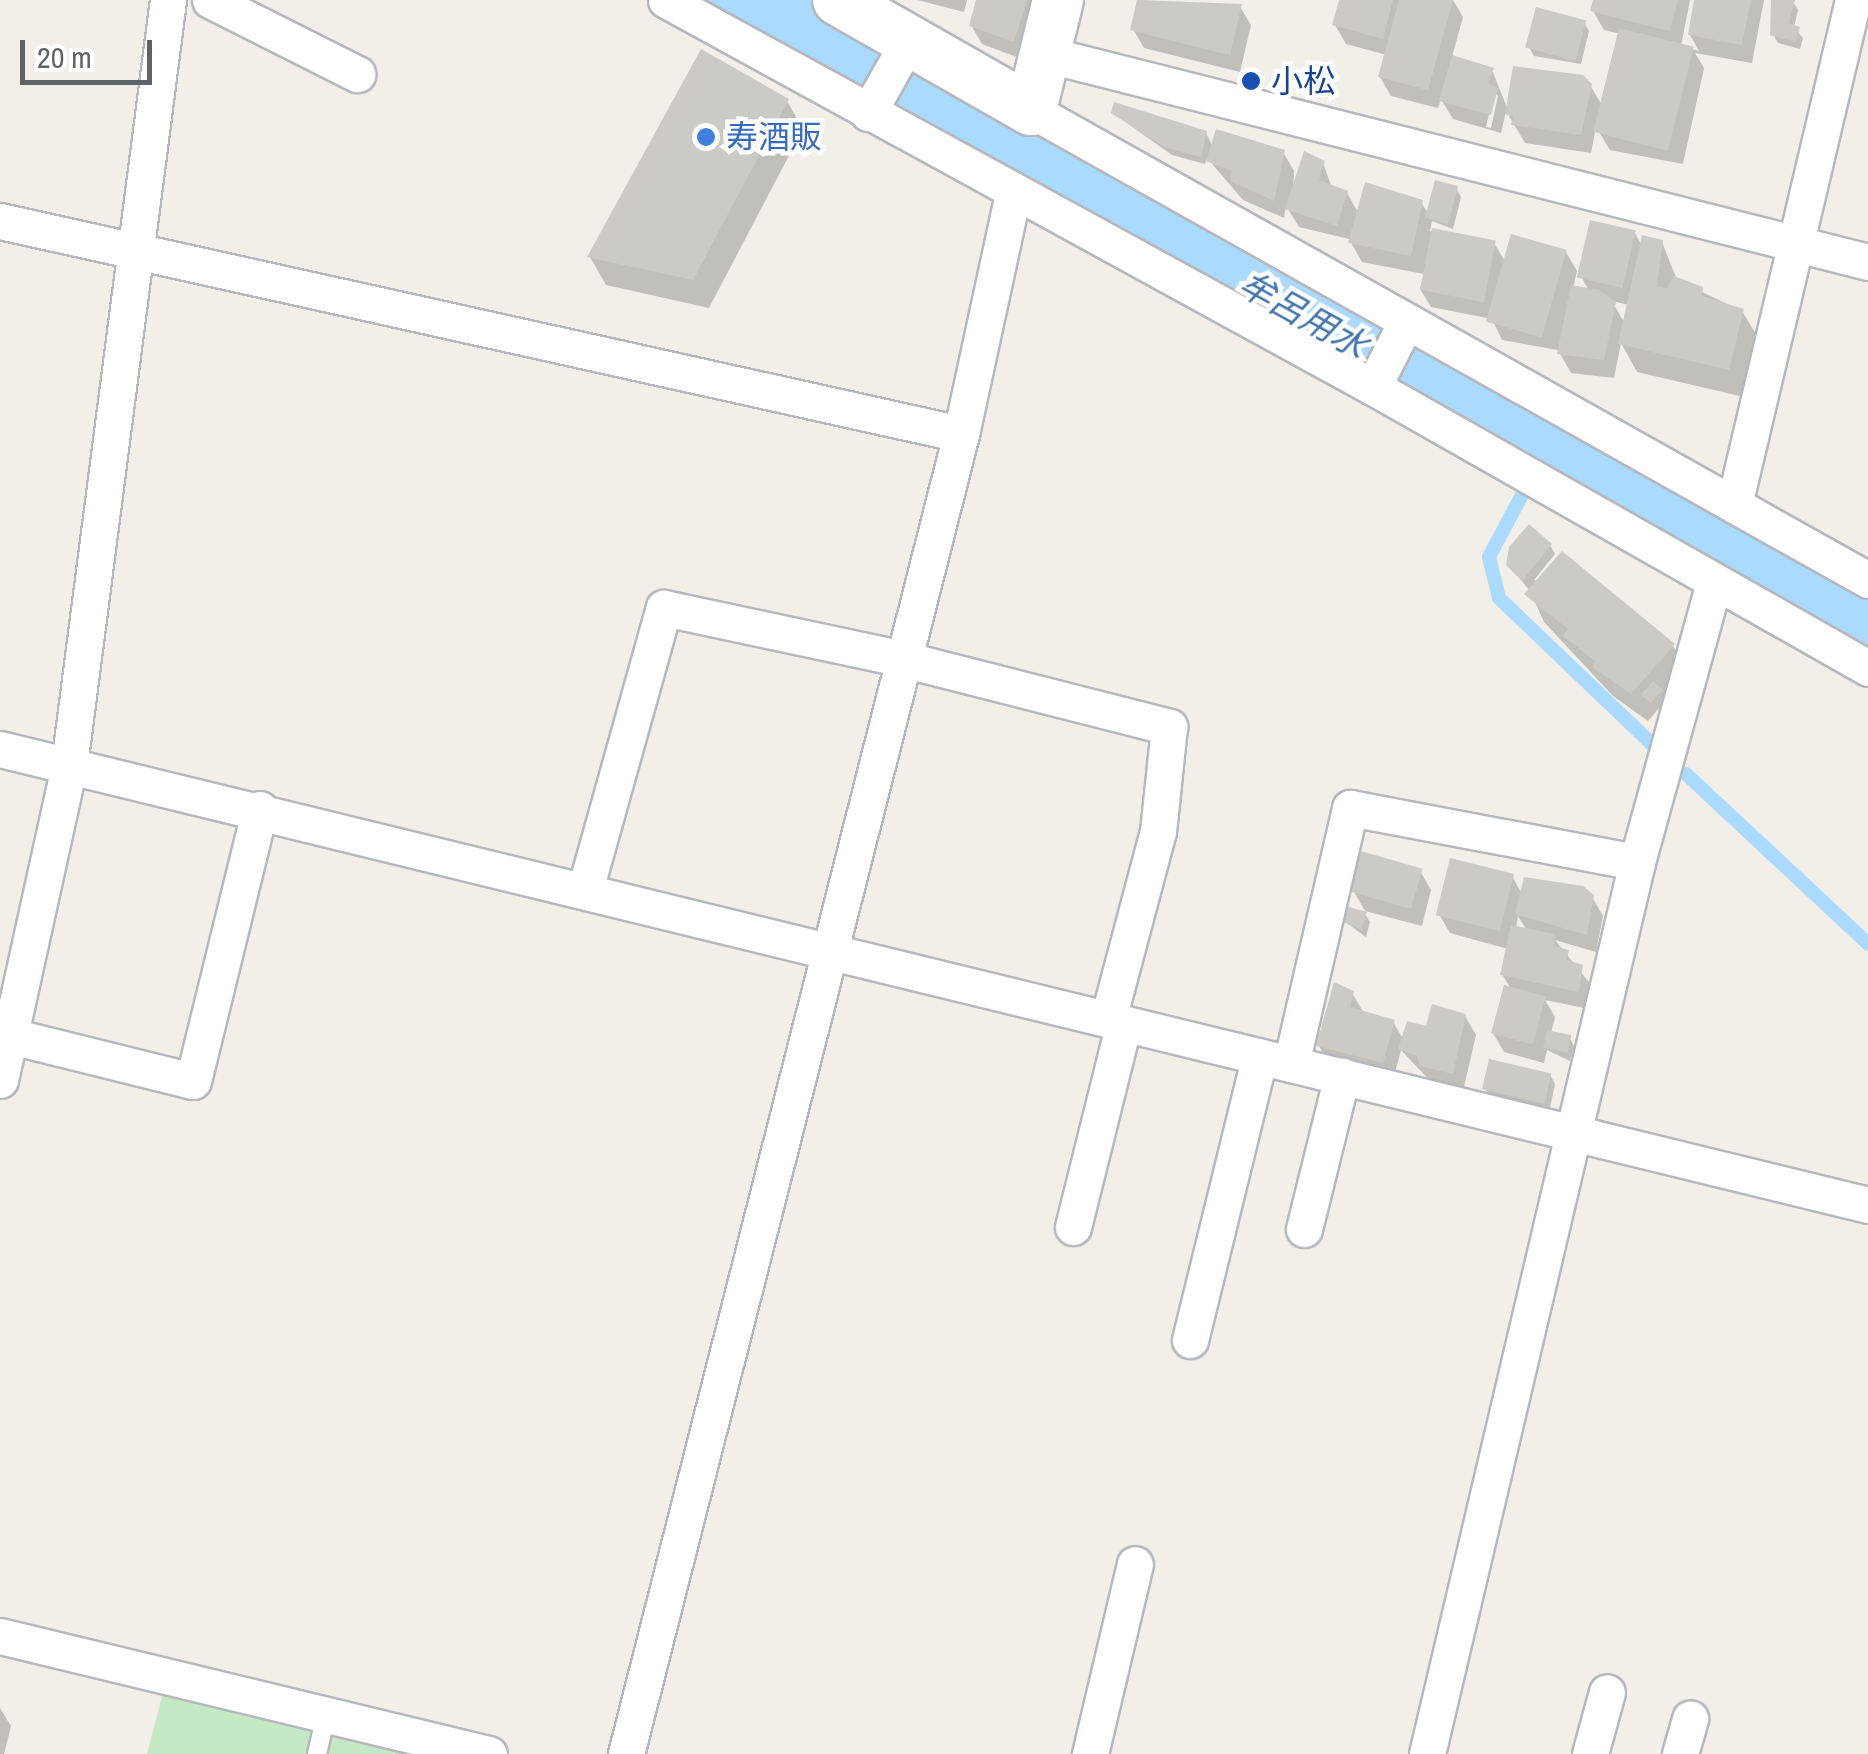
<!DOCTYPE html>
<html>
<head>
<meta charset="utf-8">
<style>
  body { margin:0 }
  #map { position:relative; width:1868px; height:1754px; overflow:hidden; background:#f1efe8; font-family:"Archivo Narrow","Noto Sans JP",sans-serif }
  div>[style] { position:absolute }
  .green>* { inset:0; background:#c5e8c5 }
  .shadow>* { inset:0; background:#0003 }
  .stream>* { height:14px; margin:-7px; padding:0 7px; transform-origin:7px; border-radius:7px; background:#aadaff }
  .river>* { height:80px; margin:-40px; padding:0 40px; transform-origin:40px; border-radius:40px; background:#aadaff }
  .building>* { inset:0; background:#cccac5; transform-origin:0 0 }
  .roads { filter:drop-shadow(2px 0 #b5b8bc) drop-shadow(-2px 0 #b5b8bc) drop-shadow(0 2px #b5b8bc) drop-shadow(0 -2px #b5b8bc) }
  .lane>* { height:18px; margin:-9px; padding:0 9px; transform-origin:9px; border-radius:9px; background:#fff }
  .street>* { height:35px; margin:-17.5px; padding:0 17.5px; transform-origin:17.5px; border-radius:17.5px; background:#fff }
  .secondary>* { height:50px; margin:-25px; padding:0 25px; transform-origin:25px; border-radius:25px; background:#fff }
  .dots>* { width:28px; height:28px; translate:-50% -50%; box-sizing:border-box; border:5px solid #fff; border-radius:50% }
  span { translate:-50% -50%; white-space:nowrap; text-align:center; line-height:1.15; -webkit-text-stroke:9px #fff; paint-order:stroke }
  .transit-label { font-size:32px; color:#164399 }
  .left { translate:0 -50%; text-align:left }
  .shop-label { font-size:32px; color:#366cbe }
  .water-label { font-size:35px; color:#4174aa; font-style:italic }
  .scale { position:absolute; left:20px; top:40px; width:132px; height:45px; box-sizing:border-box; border:5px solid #5f6368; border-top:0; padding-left:12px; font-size:30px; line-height:35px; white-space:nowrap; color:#5f6368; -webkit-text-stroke:8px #fff; paint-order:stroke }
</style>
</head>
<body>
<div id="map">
  <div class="green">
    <i style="clip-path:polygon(164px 1689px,434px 1754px,147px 1754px)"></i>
  </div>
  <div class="shadow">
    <i style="clip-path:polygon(917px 0,967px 0,964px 12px)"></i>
    <i style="clip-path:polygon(976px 0,1043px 0,1025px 60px,982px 44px,971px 25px)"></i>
    <i style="clip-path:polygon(1139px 0,1240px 7px,1251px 25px,1240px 72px,1144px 48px,1133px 29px)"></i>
    <i style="clip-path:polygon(evenodd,1341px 0,1453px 0,1463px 17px,1452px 57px,1492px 70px,1508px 110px,1590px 85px,1604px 109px,1621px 34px,1604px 30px,1593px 11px,1595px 0,1690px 0,1681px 46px,1699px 51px,1690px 35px,1697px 0,1764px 0,1752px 63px,1695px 53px,1704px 68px,1683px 164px,1610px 150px,1596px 127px,1591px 153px,1525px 143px,1506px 111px,1501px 133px,1453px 119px,1441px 99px,1438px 108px,1391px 96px,1380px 77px,1387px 55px,1346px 44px,1335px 25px,1341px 0,1494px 92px,1498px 96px,1491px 128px,1486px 127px,1494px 92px)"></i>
    <i style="clip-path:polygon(1774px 0,1792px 0,1798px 10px,1794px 28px,1803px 38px,1800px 49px,1778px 43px,1773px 34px)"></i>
    <i style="clip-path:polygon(1584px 23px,1589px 31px,1581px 64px,1534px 56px,1529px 47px)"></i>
    <i style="clip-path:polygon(787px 101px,803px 129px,709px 308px,606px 285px,590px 257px)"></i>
    <i style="clip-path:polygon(evenodd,1113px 113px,1206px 133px,1213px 147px,1283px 152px,1294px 171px,1293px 193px,1323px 163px,1332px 188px,1347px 193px,1359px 214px,1421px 202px,1430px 217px,1456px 188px,1461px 197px,1453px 229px,1432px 221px,1430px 231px,1494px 243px,1506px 263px,1566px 252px,1577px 271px,1573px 288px,1589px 291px,1582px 278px,1635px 233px,1642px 246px,1662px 242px,1677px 280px,1742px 311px,1759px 339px,1744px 397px,1637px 372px,1621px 343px,1614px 378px,1571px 373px,1558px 350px,1502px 340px,1492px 319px,1431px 307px,1420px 289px,1424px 274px,1362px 262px,1349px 239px,1299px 227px,1286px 206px,1284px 218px,1243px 200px,1207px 158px,1205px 164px,1172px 155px,1113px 113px,1612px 301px,1629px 305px,1625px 324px,1612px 301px)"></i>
    <i style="clip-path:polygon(1550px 545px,1555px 554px,1534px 580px,1673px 646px,1689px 674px,1648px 721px,1613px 696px,1544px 622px,1530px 591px,1509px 565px)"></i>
    <i style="clip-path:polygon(1420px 871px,1431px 890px,1422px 926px,1365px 911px,1354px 892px)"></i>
    <i style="clip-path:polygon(evenodd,1512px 876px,1522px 894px,1592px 897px,1603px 916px,1596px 952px,1555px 940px,1592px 986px,1589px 1009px,1545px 1000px,1555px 1017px,1551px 1033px,1569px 1037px,1574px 1046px,1570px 1061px,1547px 1050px,1544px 1063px,1504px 1052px,1493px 1033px,1511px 989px,1502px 974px,1508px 949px,1450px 933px,1439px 914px,1512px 876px,1518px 916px,1527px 931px,1516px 928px,1518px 916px)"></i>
    <i style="clip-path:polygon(1365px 914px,1370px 922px,1366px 937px,1344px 921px)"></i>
    <i style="clip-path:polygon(1352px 993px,1364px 1013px,1393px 1022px,1404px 1040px,1465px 1016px,1476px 1035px,1463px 1091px,1433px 1084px,1401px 1050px,1393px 1080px,1329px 1064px,1319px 1046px)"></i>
    <i style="clip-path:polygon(1550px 1075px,1555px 1084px,1549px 1112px,1490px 1097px,1485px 1088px)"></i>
    <i style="clip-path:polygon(0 1708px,11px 1726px,4px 1754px,0 1754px)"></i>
  </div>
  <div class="stream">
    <i style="left:1523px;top:493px;width:72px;rotate:118deg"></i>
    <i style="left:1489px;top:557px;width:42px;rotate:76.3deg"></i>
    <i style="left:1499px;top:598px;width:214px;rotate:43.7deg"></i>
    <i style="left:1686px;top:774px;width:249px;rotate:43deg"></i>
  </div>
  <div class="river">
    <i style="left:737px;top:0;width:1295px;rotate:29.12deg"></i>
  </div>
  <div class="building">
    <i style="clip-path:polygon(976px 0,1027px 0,1014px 42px,969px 26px)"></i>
    <i style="clip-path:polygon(1137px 0,1242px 4px,1230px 55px,1130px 30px)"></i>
    <i style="clip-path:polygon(1339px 0,1393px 0,1383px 39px,1332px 25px)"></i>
    <i style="clip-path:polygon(1399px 0,1453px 0,1428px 90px,1378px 77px)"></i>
    <i style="clip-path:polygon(1593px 0,1678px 0,1670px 31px,1590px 11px)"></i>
    <i style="clip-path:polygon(1694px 0,1751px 0,1742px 45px,1688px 35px)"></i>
    <i style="clip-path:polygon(1771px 0,1795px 0,1789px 23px,1800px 27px,1796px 42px,1770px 35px)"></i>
    <i style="left:1536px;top:7px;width:52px;height:42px;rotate:15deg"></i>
    <i style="left:1619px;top:28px;width:77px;height:107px;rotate:14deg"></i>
    <i style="clip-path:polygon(701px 49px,789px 99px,693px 280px,587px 257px)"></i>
    <i style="clip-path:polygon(1452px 55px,1494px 68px,1488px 83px,1498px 88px,1491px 115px,1439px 101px)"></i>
    <i style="clip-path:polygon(1513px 66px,1583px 75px,1592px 84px,1581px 135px,1511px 125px,1513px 117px,1505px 114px)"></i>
    <i style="clip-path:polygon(1114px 102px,1207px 131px,1201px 157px,1164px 147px,1111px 113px)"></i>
    <i style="clip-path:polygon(1216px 129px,1285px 150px,1274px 201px,1230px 181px,1232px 171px,1206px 161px)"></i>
    <i style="clip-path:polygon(1304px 151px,1325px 161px,1319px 180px,1348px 191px,1337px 226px,1285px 209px)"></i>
    <i style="left:1435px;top:180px;width:24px;height:39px;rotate:15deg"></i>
    <i style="clip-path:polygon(1365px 182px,1423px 200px,1411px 256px,1348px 243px)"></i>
    <i style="left:1590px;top:220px;width:47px;height:59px;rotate:13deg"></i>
    <i style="left:1432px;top:228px;width:65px;height:63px;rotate:11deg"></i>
    <i style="left:1511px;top:234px;width:58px;height:91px;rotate:16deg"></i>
    <i style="clip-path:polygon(1642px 235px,1663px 240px,1657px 286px,1667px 288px,1674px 276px,1703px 287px,1702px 296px,1744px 309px,1729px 370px,1618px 344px)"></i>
    <i style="clip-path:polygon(1571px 285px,1599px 290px,1616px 302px,1604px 360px,1557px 354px)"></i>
    <i style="clip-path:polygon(1529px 524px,1552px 544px,1522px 581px,1506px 565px,1509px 547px)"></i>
    <i style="clip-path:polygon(1562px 551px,1675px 644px,1631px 694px,1593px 668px,1595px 661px,1563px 636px,1568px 629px,1524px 594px)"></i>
    <i style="left:1653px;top:681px;width:13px;height:18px;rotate:42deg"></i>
    <i style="left:1361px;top:851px;width:64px;height:42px;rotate:16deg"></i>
    <i style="left:1450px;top:858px;width:66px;height:59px;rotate:14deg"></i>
    <i style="clip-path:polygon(1524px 877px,1583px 886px,1594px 895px,1587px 935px,1515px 914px)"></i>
    <i style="clip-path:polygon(1345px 906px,1367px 912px,1361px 930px,1341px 921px)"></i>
    <i style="clip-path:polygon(1511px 925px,1555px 934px,1554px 946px,1569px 950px,1567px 960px,1583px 965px,1579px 992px,1500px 975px)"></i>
    <i style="clip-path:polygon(1334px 982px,1354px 991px,1350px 1007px,1395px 1020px,1383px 1063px,1316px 1046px)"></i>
    <i style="left:1504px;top:985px;width:43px;height:50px;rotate:15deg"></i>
    <i style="clip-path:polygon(1432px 1004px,1466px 1014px,1453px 1074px,1420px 1066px,1417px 1056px,1398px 1049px,1407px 1021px,1426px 1026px)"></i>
    <i style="left:1547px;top:1030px;width:25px;height:18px;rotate:12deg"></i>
    <i style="left:1489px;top:1059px;width:64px;height:31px;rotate:13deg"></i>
  </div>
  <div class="roads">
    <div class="lane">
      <i style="left:317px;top:1754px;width:40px;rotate:-77deg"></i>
    </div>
    <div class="street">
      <i style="left:210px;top:0;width:165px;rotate:26.7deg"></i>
      <i style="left:666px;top:0;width:806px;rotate:28.7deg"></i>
      <i style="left:1373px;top:387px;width:569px;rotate:29.58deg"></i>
      <i style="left:1045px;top:54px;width:849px;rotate:14.18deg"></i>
      <i style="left:1031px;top:110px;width:960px;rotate:29.32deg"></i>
      <i style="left:868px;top:113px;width:84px;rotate:-60.7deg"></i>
      <i style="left:0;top:221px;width:984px;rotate:12.5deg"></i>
      <i style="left:1373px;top:387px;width:73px;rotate:-63.1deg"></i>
      <i style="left:1734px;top:505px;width:519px;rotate:-76.74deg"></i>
      <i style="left:0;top:749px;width:1923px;rotate:13.72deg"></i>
      <i style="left:585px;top:890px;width:293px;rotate:-74.4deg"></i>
      <i style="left:664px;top:608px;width:244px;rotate:12deg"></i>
      <i style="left:903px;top:659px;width:275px;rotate:14.3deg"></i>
      <i style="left:1169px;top:727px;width:105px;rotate:96deg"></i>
      <i style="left:1158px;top:831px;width:195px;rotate:104.9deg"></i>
      <i style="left:11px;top:1036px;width:187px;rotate:13.9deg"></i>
      <i style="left:193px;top:1081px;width:280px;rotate:-76.2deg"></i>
      <i style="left:1291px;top:1064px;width:263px;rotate:-77deg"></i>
      <i style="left:1350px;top:808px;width:292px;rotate:10.7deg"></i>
      <i style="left:0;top:1080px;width:322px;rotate:-77.6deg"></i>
      <i style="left:69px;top:765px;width:771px;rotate:-82.63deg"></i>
      <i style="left:1073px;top:1227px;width:210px;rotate:-76deg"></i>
      <i style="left:1304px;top:1229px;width:158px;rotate:-76.1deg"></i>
      <i style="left:1190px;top:1340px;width:292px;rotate:-76.2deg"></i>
      <i style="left:0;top:1636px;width:503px;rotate:13.57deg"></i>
      <i style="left:626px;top:1754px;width:1362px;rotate:-75.76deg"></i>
      <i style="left:961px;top:434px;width:246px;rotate:-77.8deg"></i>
      <i style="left:1090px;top:1754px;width:195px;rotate:-76.7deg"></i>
      <i style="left:1427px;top:1754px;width:916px;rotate:-76.75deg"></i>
      <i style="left:1637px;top:862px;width:290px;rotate:-74.6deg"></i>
      <i style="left:1590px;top:1754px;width:64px;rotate:-74.7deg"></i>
      <i style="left:1680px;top:1754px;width:37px;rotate:-74deg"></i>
    </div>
    <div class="secondary">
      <i style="left:838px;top:0;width:222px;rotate:29.7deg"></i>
      <i style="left:1031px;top:110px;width:113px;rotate:-76.2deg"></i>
    </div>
  </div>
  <div class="dots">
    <i style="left:1251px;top:81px;background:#1a4fb4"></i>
    <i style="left:706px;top:137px;background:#3f7fe0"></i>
  </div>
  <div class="transit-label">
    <span class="left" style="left:1271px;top:81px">小松</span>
  </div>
  <div class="shop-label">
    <span class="left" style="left:726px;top:137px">寿酒販</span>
  </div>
  <div class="water-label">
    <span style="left:1303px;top:315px;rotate:29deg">牟呂用水</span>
  </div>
  <div class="scale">20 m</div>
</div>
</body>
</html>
